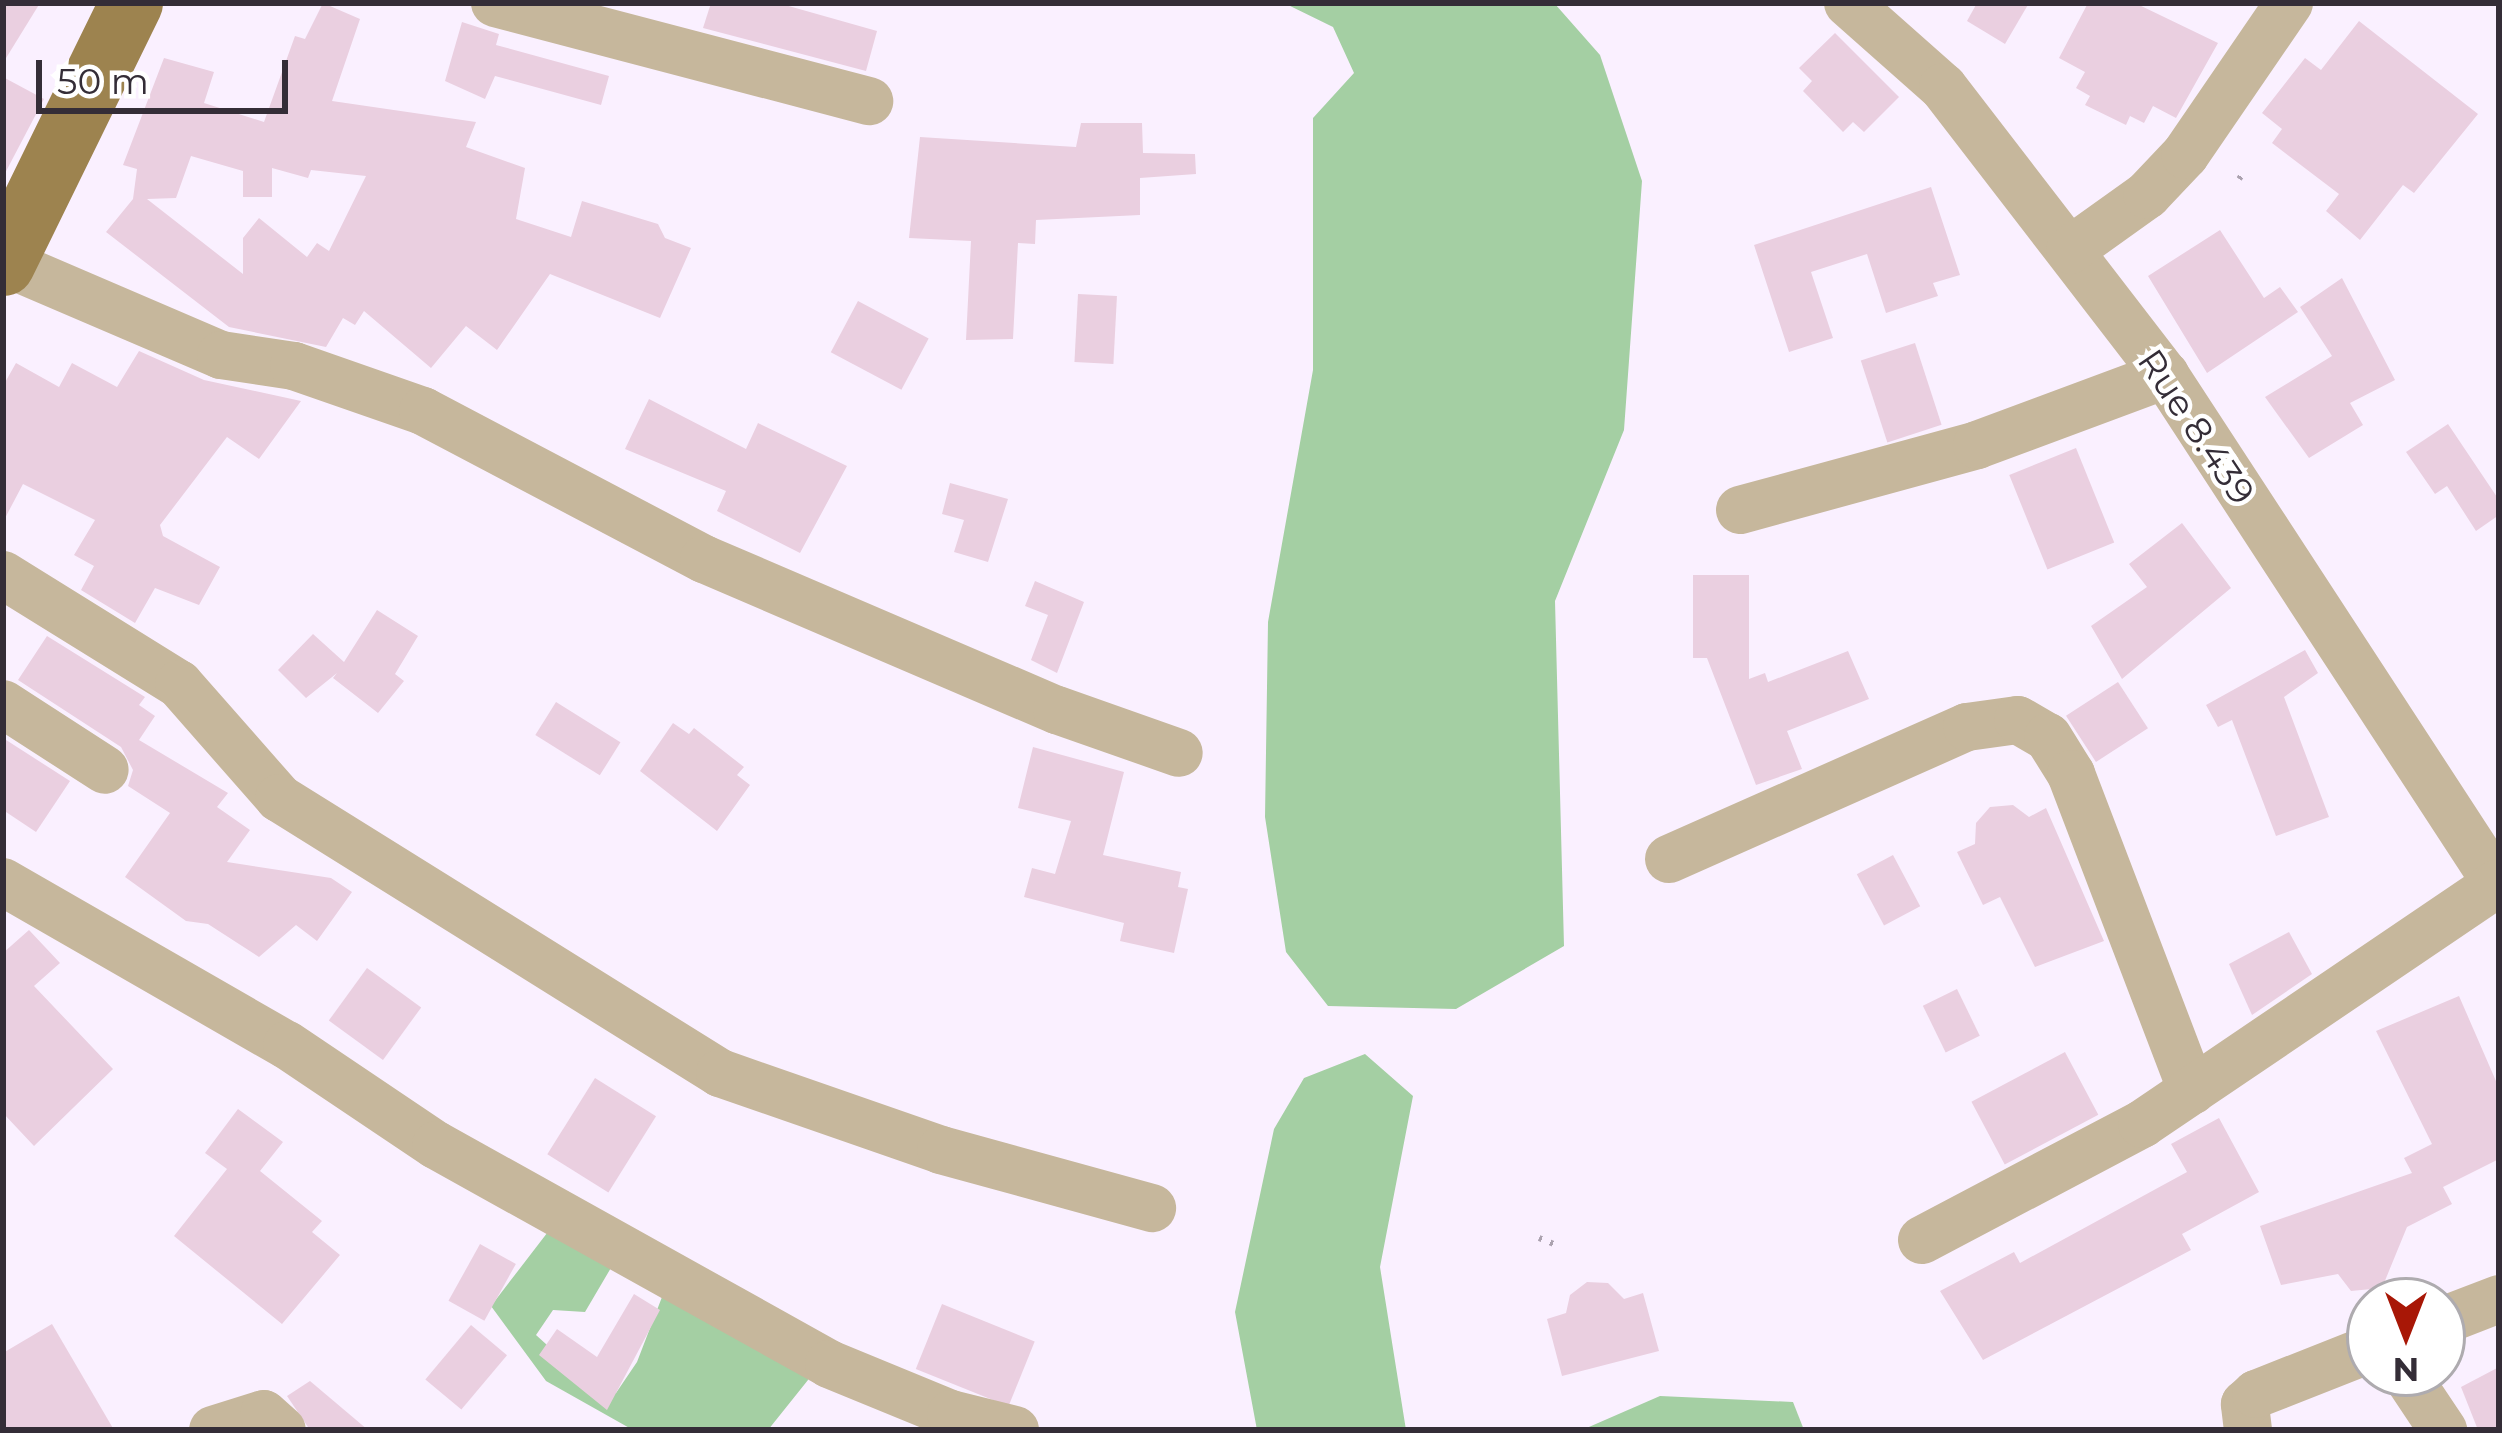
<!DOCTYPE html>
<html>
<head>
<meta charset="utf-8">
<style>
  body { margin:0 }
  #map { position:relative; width:2502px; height:1433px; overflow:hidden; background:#faf0ff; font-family:Montserrat,sans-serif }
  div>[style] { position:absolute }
  .green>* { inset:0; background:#a4cfa3 }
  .building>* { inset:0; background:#eacfe0; transform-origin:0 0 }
  .path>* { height:6px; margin-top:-3px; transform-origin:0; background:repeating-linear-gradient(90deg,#aba2af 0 3px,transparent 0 12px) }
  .minor>* { height:48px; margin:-24px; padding:0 24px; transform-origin:24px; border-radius:24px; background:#c6b79c }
  .major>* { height:63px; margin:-31.5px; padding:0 31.5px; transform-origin:31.5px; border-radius:31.5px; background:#9d834f }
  span { translate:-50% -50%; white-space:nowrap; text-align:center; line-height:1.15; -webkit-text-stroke:9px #fff; paint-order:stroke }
  .street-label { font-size:36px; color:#342d37 }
  .frame { position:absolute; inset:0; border:6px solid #342d37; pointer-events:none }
  .north { position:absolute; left:2346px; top:1277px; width:120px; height:120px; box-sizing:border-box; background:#fff; border:3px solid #aeabaf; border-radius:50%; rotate:180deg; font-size:33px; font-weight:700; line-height:48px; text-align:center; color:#342d37 }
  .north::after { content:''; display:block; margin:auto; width:42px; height:54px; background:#a81706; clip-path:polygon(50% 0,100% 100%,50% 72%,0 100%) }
  .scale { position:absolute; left:36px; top:60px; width:252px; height:54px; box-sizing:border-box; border:6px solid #342d37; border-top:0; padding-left:15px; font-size:36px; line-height:42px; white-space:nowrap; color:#342d37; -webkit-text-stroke:9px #fff; paint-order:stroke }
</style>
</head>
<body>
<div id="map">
  <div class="green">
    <i style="clip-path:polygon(1284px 3px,1555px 4px,1600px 55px,1642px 181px,1624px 430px,1555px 601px,1564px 946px,1456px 1009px,1328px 1006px,1286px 952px,1265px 817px,1268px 622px,1313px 370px,1313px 118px,1354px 73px,1333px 27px)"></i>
    <i style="clip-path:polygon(1365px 1054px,1413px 1096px,1380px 1267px,1406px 1430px,1257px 1430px,1235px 1312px,1274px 1129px,1304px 1078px)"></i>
    <i style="clip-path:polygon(554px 1224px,615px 1261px,585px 1312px,553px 1310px,536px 1335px,601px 1394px,616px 1393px,637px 1362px,662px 1297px,807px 1370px,808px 1380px,768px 1430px,633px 1430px,546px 1381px,491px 1306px)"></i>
    <i style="clip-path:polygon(1660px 1396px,1793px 1402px,1804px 1430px,1582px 1430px)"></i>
  </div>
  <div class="building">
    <i style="clip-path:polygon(3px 3px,40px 3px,3px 63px)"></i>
    <i style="clip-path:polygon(evenodd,323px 3px,360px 19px,332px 101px,476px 122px,466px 147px,525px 168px,516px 219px,571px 237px,582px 201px,658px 224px,665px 238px,691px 248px,660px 318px,550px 274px,497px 350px,466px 326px,431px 368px,364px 311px,355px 325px,343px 318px,326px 347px,229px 327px,106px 232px,133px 199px,137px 169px,123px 165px,164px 58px,214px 72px,204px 103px,264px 122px,295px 36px,305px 39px,323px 3px,191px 156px,243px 171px,243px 197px,272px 197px,272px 168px,308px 178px,311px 170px,366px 176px,329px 251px,317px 243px,307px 257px,259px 218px,243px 238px,243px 274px,147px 199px,176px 198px,191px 156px)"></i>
    <i style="clip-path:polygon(711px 3px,778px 3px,877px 31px,866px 71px,703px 28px)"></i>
    <i style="clip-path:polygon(1977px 3px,2029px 3px,2005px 44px,1967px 21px)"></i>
    <i style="clip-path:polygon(2088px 3px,2135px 3px,2218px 43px,2176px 118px,2153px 106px,2144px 123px,2130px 116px,2126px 125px,2085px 105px,2090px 96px,2076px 88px,2085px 72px,2059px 58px)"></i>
    <i style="clip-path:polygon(2359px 21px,2478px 114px,2414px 193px,2403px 185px,2360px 240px,2326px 211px,2339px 194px,2272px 143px,2282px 129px,2262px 113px,2305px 58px,2321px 70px)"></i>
    <i style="clip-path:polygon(462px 22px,499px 34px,496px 45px,609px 76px,601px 105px,495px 76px,485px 99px,445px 81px)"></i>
    <i style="clip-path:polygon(1835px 33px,1899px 97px,1864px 132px,1853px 122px,1843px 132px,1803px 91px,1812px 81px,1799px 68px)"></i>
    <i style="clip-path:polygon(3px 77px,44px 99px,3px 177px)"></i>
    <i style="clip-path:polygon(1081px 123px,1142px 123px,1143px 153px,1195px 154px,1196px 174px,1140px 178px,1140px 215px,1036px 220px,1035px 244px,1018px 243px,1013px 339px,966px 340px,971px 241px,909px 238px,920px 137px,1076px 147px)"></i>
    <i style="clip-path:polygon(1931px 187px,1960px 275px,1933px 283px,1938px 296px,1886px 313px,1867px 254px,1811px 272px,1833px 338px,1789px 352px,1754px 245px)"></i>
    <i style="clip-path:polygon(2220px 230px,2264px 298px,2280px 287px,2298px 312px,2207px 373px,2148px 276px)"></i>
    <i style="clip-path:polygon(2342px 278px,2395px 380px,2350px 403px,2363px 425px,2309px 458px,2265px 397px,2332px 356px,2300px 307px)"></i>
    <i style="left:1078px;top:294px;width:39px;height:68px;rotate:3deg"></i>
    <i style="left:858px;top:301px;width:80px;height:58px;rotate:28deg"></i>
    <i style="left:1915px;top:343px;width:86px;height:57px;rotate:72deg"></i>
    <i style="clip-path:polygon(139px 351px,204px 380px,301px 401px,259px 459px,227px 437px,160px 525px,163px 536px,220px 567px,199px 605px,155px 588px,135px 623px,81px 590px,94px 566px,74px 555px,95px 520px,23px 484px,3px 522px,3px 386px,16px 363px,59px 387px,72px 363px,117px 387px)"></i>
    <i style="clip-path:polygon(649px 399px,746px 449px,758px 423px,847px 466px,800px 553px,717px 511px,726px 491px,625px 449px)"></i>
    <i style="clip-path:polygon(2448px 424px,2499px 500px,2499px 515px,2476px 531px,2447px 486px,2435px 494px,2406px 452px)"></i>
    <i style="left:2076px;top:448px;width:102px;height:72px;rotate:68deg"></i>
    <i style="clip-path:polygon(950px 483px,1008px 499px,988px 562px,954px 552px,964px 520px,942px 514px)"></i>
    <i style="clip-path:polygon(2182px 523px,2231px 588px,2122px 679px,2091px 626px,2147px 587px,2129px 564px)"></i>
    <i style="clip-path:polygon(1693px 575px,1749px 575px,1749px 679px,1765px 673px,1768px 682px,1848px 651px,1869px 699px,1787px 731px,1802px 769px,1756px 785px,1707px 658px,1693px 658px)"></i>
    <i style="clip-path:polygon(1035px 581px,1084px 602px,1057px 673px,1031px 660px,1048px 615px,1025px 606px)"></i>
    <i style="clip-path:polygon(377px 610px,418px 636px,395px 674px,404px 681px,378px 713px,333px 678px,337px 673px,306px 698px,278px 670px,313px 634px,344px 662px)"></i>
    <i style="clip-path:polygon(47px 636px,145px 697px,139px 705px,155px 716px,139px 740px,228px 793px,217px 807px,250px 830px,227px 862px,331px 878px,352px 892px,317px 941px,296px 925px,259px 957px,208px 924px,186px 921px,125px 877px,170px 813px,128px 786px,133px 770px,121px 747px,18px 680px)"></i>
    <i style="clip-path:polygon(2305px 650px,2318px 673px,2284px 697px,2329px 817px,2276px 836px,2232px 720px,2218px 727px,2206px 705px)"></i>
    <i style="left:2118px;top:682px;width:55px;height:62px;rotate:57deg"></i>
    <i style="left:556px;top:702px;width:76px;height:39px;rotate:32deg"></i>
    <i style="clip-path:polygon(673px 723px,689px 734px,694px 728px,744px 767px,737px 775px,750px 785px,717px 831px,640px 771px)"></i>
    <i style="clip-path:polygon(3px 738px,70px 781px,36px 832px,3px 810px)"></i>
    <i style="clip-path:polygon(1033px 747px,1124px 772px,1103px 855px,1181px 872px,1178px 887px,1188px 889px,1174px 953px,1120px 941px,1124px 923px,1024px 897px,1032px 868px,1055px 874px,1071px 821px,1018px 808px)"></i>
    <i style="clip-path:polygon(2013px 805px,2029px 817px,2046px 808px,2104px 941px,2035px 967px,2000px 897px,1983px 905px,1957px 852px,1975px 844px,1976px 823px,1990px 807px)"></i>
    <i style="left:1893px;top:855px;width:58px;height:41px;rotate:62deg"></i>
    <i style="clip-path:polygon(29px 930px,60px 963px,34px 986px,113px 1069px,34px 1146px,3px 1113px,3px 953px)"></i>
    <i style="clip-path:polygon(2289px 932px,2312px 974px,2252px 1015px,2229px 964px)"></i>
    <i style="left:367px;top:968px;width:67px;height:65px;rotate:36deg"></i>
    <i style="left:1957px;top:989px;width:52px;height:38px;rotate:64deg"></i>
    <i style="clip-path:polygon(2459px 996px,2499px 1088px,2499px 1159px,2443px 1187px,2452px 1204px,2407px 1227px,2382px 1288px,2351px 1291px,2338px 1274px,2281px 1285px,2260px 1226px,2412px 1173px,2404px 1158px,2432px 1144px,2376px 1031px)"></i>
    <i style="left:2065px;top:1052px;width:71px;height:106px;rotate:62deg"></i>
    <i style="left:595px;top:1078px;width:72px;height:90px;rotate:32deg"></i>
    <i style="clip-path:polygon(238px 1109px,283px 1142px,260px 1171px,322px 1221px,312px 1232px,340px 1255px,282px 1324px,174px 1236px,227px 1169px,205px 1153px)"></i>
    <i style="clip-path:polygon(2219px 1118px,2259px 1192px,2182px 1234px,2191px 1250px,1983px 1360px,1940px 1291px,2014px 1252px,2020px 1263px,2187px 1172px,2171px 1144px)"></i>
    <i style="left:480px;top:1244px;width:41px;height:65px;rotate:29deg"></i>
    <i style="clip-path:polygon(1587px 1282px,1608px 1283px,1624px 1299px,1643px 1293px,1659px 1351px,1562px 1376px,1547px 1319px,1566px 1313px,1570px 1295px)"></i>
    <i style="clip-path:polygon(634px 1294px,660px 1310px,607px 1410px,539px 1355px,557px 1329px,597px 1357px)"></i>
    <i style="left:942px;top:1304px;width:100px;height:70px;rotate:22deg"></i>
    <i style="clip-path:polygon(52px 1324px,114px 1430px,3px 1430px,3px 1353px)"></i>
    <i style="left:471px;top:1325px;width:47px;height:71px;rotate:40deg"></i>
    <i style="clip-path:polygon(2499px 1367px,2499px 1430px,2478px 1430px,2461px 1387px)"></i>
    <i style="clip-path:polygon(310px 1381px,368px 1430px,310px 1430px,287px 1396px)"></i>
  </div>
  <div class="path">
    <i style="left:2239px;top:179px;width:9px;rotate:-54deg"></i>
    <i style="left:1539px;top:1238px;width:18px;rotate:22deg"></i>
  </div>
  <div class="minor">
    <i style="left:495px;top:3px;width:387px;rotate:14.7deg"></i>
    <i style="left:1848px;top:3px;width:127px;rotate:41.5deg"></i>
    <i style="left:1943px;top:87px;width:364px;rotate:52.4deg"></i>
    <i style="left:2165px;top:375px;width:611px;rotate:56.88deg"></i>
    <i style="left:2070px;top:250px;width:95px;rotate:-35.5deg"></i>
    <i style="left:2147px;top:195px;width:55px;rotate:-46.5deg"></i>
    <i style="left:2185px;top:155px;width:184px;rotate:-55.6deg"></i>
    <i style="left:4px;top:262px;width:236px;rotate:23.2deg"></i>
    <i style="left:221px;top:355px;width:74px;rotate:8.6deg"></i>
    <i style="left:294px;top:366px;width:137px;rotate:19.2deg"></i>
    <i style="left:423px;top:411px;width:318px;rotate:27.8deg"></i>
    <i style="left:704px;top:559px;width:384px;rotate:23.2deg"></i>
    <i style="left:1057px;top:710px;width:129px;rotate:19.4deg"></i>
    <i style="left:1740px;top:510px;width:246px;rotate:-15.3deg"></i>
    <i style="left:1977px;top:445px;width:201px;rotate:-20.4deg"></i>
    <i style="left:3px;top:575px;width:207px;rotate:31.8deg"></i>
    <i style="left:179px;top:684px;width:152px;rotate:48.7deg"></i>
    <i style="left:279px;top:798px;width:520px;rotate:31.95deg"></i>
    <i style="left:720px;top:1073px;width:234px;rotate:19.2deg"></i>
    <i style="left:941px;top:1150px;width:219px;rotate:15.4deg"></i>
    <i style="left:3px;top:704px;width:121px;rotate:32.9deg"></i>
    <i style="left:1669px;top:859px;width:326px;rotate:-23.9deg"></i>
    <i style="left:1967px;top:727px;width:51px;rotate:-7.8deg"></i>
    <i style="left:2018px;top:720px;width:34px;rotate:30deg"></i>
    <i style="left:2048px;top:737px;width:44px;rotate:58.1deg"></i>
    <i style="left:2071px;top:774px;width:339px;rotate:69.1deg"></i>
    <i style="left:3px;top:882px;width:327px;rotate:29.9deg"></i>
    <i style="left:287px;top:1045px;width:179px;rotate:33.9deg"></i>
    <i style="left:436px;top:1145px;width:450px;rotate:29.1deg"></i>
    <i style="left:829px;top:1364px;width:132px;rotate:22.3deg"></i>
    <i style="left:951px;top:1414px;width:66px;rotate:14deg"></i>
    <i style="left:1922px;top:1240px;width:249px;rotate:-27.8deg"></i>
    <i style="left:2142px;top:1124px;width:429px;rotate:-34.1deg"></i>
    <i style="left:2442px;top:1321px;width:61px;rotate:-21.1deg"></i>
    <i style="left:2405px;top:1373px;width:69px;rotate:56.3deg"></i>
    <i style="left:213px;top:1430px;width:53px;rotate:-17.4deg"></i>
    <i style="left:264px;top:1414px;width:24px;rotate:42deg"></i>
    <i style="left:2248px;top:1430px;width:26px;rotate:-97deg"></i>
    <i style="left:2245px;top:1404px;width:15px;rotate:-42deg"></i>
    <i style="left:2256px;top:1394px;width:123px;rotate:-21.5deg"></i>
  </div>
  <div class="major">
    <i style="left:3px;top:264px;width:291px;rotate:-63.9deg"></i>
  </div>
  <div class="street-label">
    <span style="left:2196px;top:427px;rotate:56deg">Rue 8.439</span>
  </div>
  <div class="frame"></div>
  <div class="north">N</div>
  <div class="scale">50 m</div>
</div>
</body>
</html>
